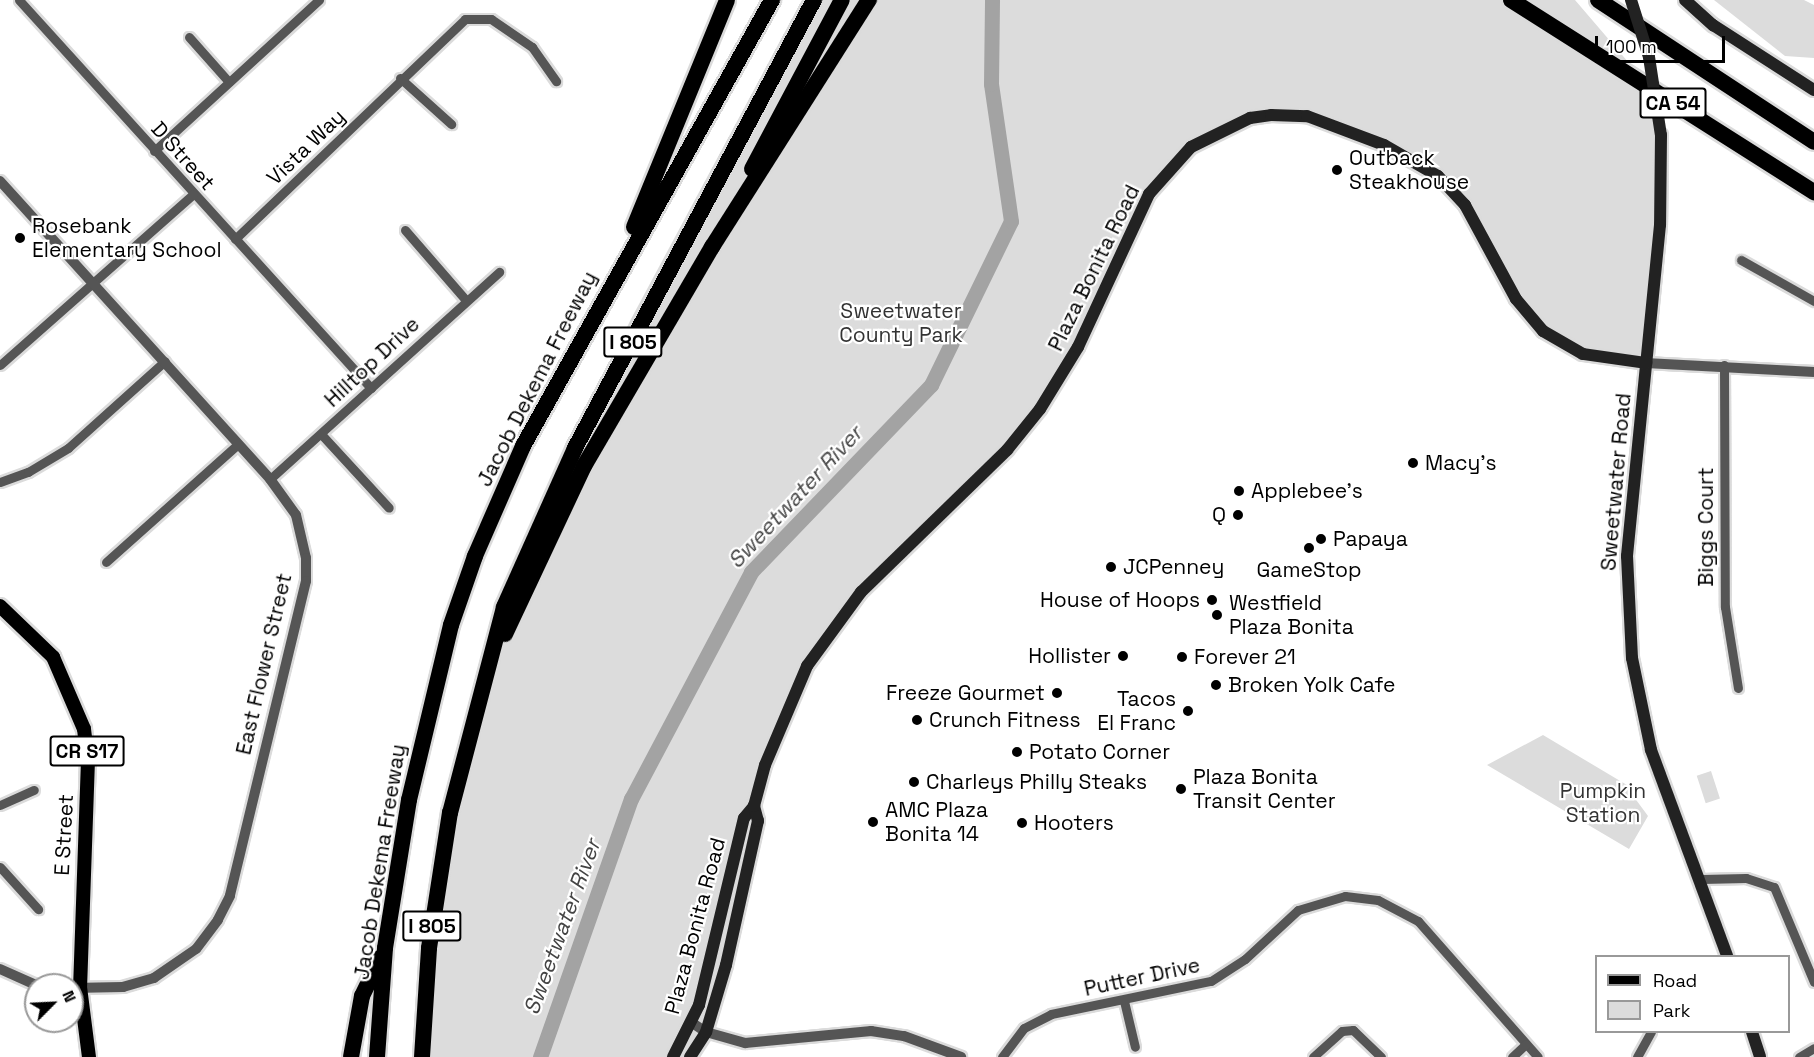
<!DOCTYPE html>
<html>
<head>
<meta charset="utf-8">
<style>
  body { margin:0 }
  #map { position:relative; width:1814px; height:1057px; overflow:hidden; background:#fff; font-family:"Space Grotesk",sans-serif }
  div>[style] { position:absolute }
  .green>* { inset:0; background:#dcdcdc; transform-origin:0 0 }
  .river>* { height:15px; margin:-7.5px; padding:0 7.5px; transform-origin:7.5px; border-radius:7.5px; background:#a3a3a3 }
  .roads { filter:drop-shadow(2px 0 #dbdbdb) drop-shadow(-2px 0 #dbdbdb) drop-shadow(0 2px #dbdbdb) drop-shadow(0 -2px #dbdbdb) }
  .minor>* { height:9px; margin:-4.5px; padding:0 4.5px; transform-origin:4.5px; border-radius:4.5px; background:#555 }
  .tertiary>* { height:10px; margin:-5px; padding:0 5px; transform-origin:5px; border-radius:5px; background:#555 }
  .secondary>* { height:12px; margin:-6px; padding:0 6px; transform-origin:6px; border-radius:6px; background:#222 }
  .primary>* { height:14px; margin:-7px; padding:0 7px; transform-origin:7px; border-radius:7px; background:#000 }
  .motorway>* { height:16px; margin:-8px; padding:0 8px; transform-origin:8px; border-radius:8px; background:#000 }
  .secondary-bridge>* { height:12px; margin:-6px; padding:0 6px; transform-origin:6px; border-radius:6px; background:#222 }
  .dots>* { width:16px; height:16px; translate:-50% -50%; box-sizing:border-box; border:3px solid #fff; border-radius:50% }
  span { translate:-50% -50%; white-space:nowrap; text-align:center; line-height:1.15; -webkit-text-stroke:4.5px #fff; paint-order:stroke }
  .shield-label span { padding:2px 4px; background:#fff; border:2px solid; border-radius:4px; -webkit-text-stroke-width:0 }
  .shield-label { font-size:20px; color:#000; font-weight:700 }
  .street-label { font-size:21px; color:#000 }
  .poi-label { font-size:21px; color:#000 }
  .left { translate:0 -50%; text-align:left }
  .right { translate:-100% -50%; text-align:right }
  .park-label { font-size:21px; color:#333 }
  .water-label { font-size:22px; color:#444; font-style:italic }
  .legend { position:absolute; left:1595px; top:955px; width:195px; height:78px; box-sizing:border-box; background:#fff; border:2px solid #999; margin:0; padding:8px 10px; list-style:none; font-size:18px; color:#000 }
  .legend li { display:flex; align-items:center; gap:12px; height:30px }
  .legend b { width:30px; border:2px solid #999 }
  .north { position:absolute; left:24px; top:973px; width:60px; height:60px; box-sizing:border-box; background:#fff; border:2px solid #999; border-radius:50%; rotate:66deg; font-size:16px; font-weight:700; line-height:24px; text-align:center; color:#000 }
  .north::after { content:''; display:block; margin:auto; width:21px; height:27px; background:#000; clip-path:polygon(50% 0,100% 100%,50% 72%,0 100%) }
  .scale { position:absolute; left:1595px; top:36px; width:130px; height:27px; box-sizing:border-box; border:3px solid #000; border-top:0; padding-left:8px; font-size:18px; line-height:21px; white-space:nowrap; color:#000; -webkit-text-stroke:4px #fff; paint-order:stroke }
</style>
</head>
<body>
<div id="map">
  <div class="green">
    <i style="clip-path:polygon(802px 0,1575px 0,1635px 70px,1654px 104px,1661px 136px,1646px 363px,1612px 362px,1539px 327px,1471px 213px,1414px 161px,1307px 117px,1236px 123px,1164px 174px,1080px 346px,1031px 422px,866px 587px,824px 640px,762px 771px,714px 991px,701px 1031px,683px 1057px,422px 1057px,428px 950px,501px 607px,542px 499px,631px 319px)"></i>
    <i style="clip-path:polygon(1714px 0,1804px 0,1814px 5px,1814px 58px,1785px 56px)"></i>
    <i style="clip-path:polygon(1543px 735px,1637px 791px,1634px 797px,1648px 816px,1629px 849px,1487px 765px)"></i>
    <i style="left:1711px;top:771px;width:29px;height:15px;rotate:72deg"></i>
  </div>
  <div class="river">
    <i style="left:540px;top:1057px;width:274px;rotate:-70.6deg"></i>
    <i style="left:631px;top:799px;width:257px;rotate:-62.1deg"></i>
    <i style="left:751px;top:572px;width:260px;rotate:-46.1deg"></i>
    <i style="left:931px;top:385px;width:182px;rotate:-64deg"></i>
    <i style="left:1011px;top:221px;width:138px;rotate:-98.3deg"></i>
    <i style="left:991px;top:84px;width:84px;rotate:-89.3deg"></i>
  </div>
  <div class="roads">
    <div class="minor">
      <i style="left:19px;top:0;width:524px;rotate:47.79deg"></i>
      <i style="left:189px;top:37px;width:60px;rotate:48.4deg"></i>
      <i style="left:400px;top:78px;width:69px;rotate:42deg"></i>
      <i style="left:154px;top:151px;width:224px;rotate:-42.5deg"></i>
      <i style="left:405px;top:230px;width:91px;rotate:49deg"></i>
      <i style="left:235px;top:239px;width:318px;rotate:-43.7deg"></i>
      <i style="left:465px;top:19px;width:26px"></i>
      <i style="left:491px;top:19px;width:50px;rotate:34.3deg"></i>
      <i style="left:532px;top:47px;width:42px;rotate:54.8deg"></i>
      <i style="left:1741px;top:260px;width:84px;rotate:29.3deg"></i>
      <i style="left:0;top:365px;width:258px;rotate:-41.5deg"></i>
      <i style="left:1724px;top:365px;width:242px;rotate:89.8deg"></i>
      <i style="left:1725px;top:607px;width:82px;rotate:80.9deg"></i>
      <i style="left:321px;top:434px;width:100px;rotate:47.4deg"></i>
      <i style="left:270px;top:479px;width:309px;rotate:-42.1deg"></i>
      <i style="left:0;top:482px;width:30px;rotate:-20deg"></i>
      <i style="left:28px;top:472px;width:47px;rotate:-31deg"></i>
      <i style="left:68px;top:448px;width:130px;rotate:-41.9deg"></i>
      <i style="left:106px;top:562px;width:177px;rotate:-41.8deg"></i>
      <i style="left:0;top:805px;width:37px;rotate:-24deg"></i>
      <i style="left:0;top:867px;width:57px;rotate:47.9deg"></i>
      <i style="left:1702px;top:879px;width:44px;rotate:-1.3deg"></i>
      <i style="left:1746px;top:878px;width:29px;rotate:18deg"></i>
      <i style="left:1774px;top:887px;width:103px;rotate:67.2deg"></i>
      <i style="left:1124px;top:1001px;width:47px;rotate:76.6deg"></i>
      <i style="left:1002px;top:1057px;width:36px;rotate:-53deg"></i>
      <i style="left:1024px;top:1028px;width:30px;rotate:-27deg"></i>
      <i style="left:1051px;top:1014px;width:163px;rotate:-11.7deg"></i>
      <i style="left:1211px;top:981px;width:40px;rotate:-32.9deg"></i>
      <i style="left:1245px;top:959px;width:72px;rotate:-42.8deg"></i>
      <i style="left:1298px;top:910px;width:49px;rotate:-16.6deg"></i>
      <i style="left:1345px;top:896px;width:33px;rotate:7deg"></i>
      <i style="left:1378px;top:900px;width:45px;rotate:27.7deg"></i>
      <i style="left:1418px;top:921px;width:181px;rotate:48.6deg"></i>
      <i style="left:1313px;top:1057px;width:39px;rotate:-42deg"></i>
      <i style="left:1342px;top:1031px;width:11px;rotate:-5deg"></i>
      <i style="left:1353px;top:1030px;width:39px;rotate:44deg"></i>
      <i style="left:1512px;top:1057px;width:19px;rotate:-43deg"></i>
      <i style="left:1637px;top:1057px;width:29px;rotate:-61deg"></i>
      <i style="left:1799px;top:1057px;width:17px;rotate:-31deg"></i>
    </div>
    <div class="tertiary">
      <i style="left:0;top:181px;width:402px;rotate:47.8deg"></i>
      <i style="left:270px;top:479px;width:44px;rotate:54.2deg"></i>
      <i style="left:296px;top:515px;width:44px;rotate:76.9deg"></i>
      <i style="left:306px;top:558px;width:23px;rotate:90deg"></i>
      <i style="left:306px;top:581px;width:324px;rotate:103.6deg"></i>
      <i style="left:230px;top:896px;width:27px;rotate:117deg"></i>
      <i style="left:218px;top:920px;width:36px;rotate:127deg"></i>
      <i style="left:196px;top:949px;width:51px;rotate:145.4deg"></i>
      <i style="left:154px;top:978px;width:32px;rotate:164deg"></i>
      <i style="left:123px;top:987px;width:51px;rotate:178.9deg"></i>
      <i style="left:1646px;top:363px;width:168px;rotate:3.1deg"></i>
      <i style="left:0;top:969px;width:39px;rotate:24deg"></i>
      <i style="left:691px;top:1022px;width:18px;rotate:34deg"></i>
      <i style="left:706px;top:1032px;width:41px;rotate:15.8deg"></i>
      <i style="left:745px;top:1043px;width:127px;rotate:-5.4deg"></i>
      <i style="left:871px;top:1031px;width:33px;rotate:9deg"></i>
      <i style="left:904px;top:1036px;width:61px;rotate:20.2deg"></i>
    </div>
    <div class="secondary">
      <i style="left:1685px;top:0;width:38px;rotate:42deg"></i>
      <i style="left:1713px;top:25px;width:120px;rotate:32.8deg"></i>
      <i style="left:1661px;top:135px;width:90px;rotate:90.6deg"></i>
      <i style="left:1660px;top:225px;width:333px;rotate:95.7deg"></i>
      <i style="left:1627px;top:556px;width:102px;rotate:87.2deg"></i>
      <i style="left:1632px;top:658px;width:94px;rotate:78.3deg"></i>
      <i style="left:1651px;top:750px;width:220px;rotate:69.7deg"></i>
      <i style="left:1752px;top:1032px;width:26px;rotate:72deg"></i>
      <i style="left:673px;top:1057px;width:58px;rotate:-63.4deg"></i>
      <i style="left:699px;top:1005px;width:192px;rotate:-76.5deg"></i>
      <i style="left:744px;top:818px;width:16px;rotate:-50deg"></i>
      <i style="left:690px;top:1057px;width:30px;rotate:-57deg"></i>
      <i style="left:706px;top:1032px;width:70px;rotate:-73.4deg"></i>
      <i style="left:726px;top:965px;width:148px;rotate:-77.5deg"></i>
      <i style="left:758px;top:821px;width:16px;rotate:-105deg"></i>
      <i style="left:754px;top:806px;width:42px;rotate:-75deg"></i>
      <i style="left:765px;top:765px;width:108px;rotate:-67deg"></i>
      <i style="left:807px;top:666px;width:92px;rotate:-53.9deg"></i>
      <i style="left:861px;top:592px;width:204px;rotate:-44.2deg"></i>
      <i style="left:1007px;top:450px;width:53px;rotate:-51.2deg"></i>
      <i style="left:1040px;top:409px;width:73px;rotate:-58.5deg"></i>
      <i style="left:1078px;top:347px;width:169px;rotate:-65.1deg"></i>
      <i style="left:1149px;top:194px;width:63px;rotate:-48.2deg"></i>
      <i style="left:1191px;top:147px;width:66px;rotate:-26.2deg"></i>
      <i style="left:1250px;top:118px;width:21px;rotate:-8deg"></i>
      <i style="left:1271px;top:115px;width:36px;rotate:2deg"></i>
      <i style="left:1307px;top:116px;width:82px;rotate:20.6deg"></i>
      <i style="left:1384px;top:145px;width:62px;rotate:29.9deg"></i>
      <i style="left:1438px;top:176px;width:40px;rotate:47deg"></i>
      <i style="left:1465px;top:205px;width:107px;rotate:61.5deg"></i>
      <i style="left:1516px;top:299px;width:42px;rotate:49.8deg"></i>
      <i style="left:1543px;top:331px;width:46px;rotate:29.9deg"></i>
      <i style="left:1583px;top:354px;width:64px;rotate:8.1deg"></i>
    </div>
    <div class="primary">
      <i style="left:0;top:606px;width:74px;rotate:43.9deg"></i>
      <i style="left:53px;top:657px;width:78px;rotate:66.7deg"></i>
      <i style="left:84px;top:729px;width:31px;rotate:83deg"></i>
      <i style="left:88px;top:760px;width:227px;rotate:92deg"></i>
      <i style="left:80px;top:987px;width:71px;rotate:82.7deg"></i>
    </div>
    <div class="motorway">
      <i style="left:1511px;top:0;width:359px;rotate:32.4deg"></i>
      <i style="left:1598px;top:0;width:258px;rotate:33.3deg"></i>
      <i style="left:752px;top:169px;width:191px;rotate:-62deg"></i>
      <i style="left:634px;top:227px;width:245px;rotate:-67.7deg"></i>
      <i style="left:505px;top:634px;width:186px;rotate:-64.8deg"></i>
      <i style="left:584px;top:466px;width:254px;rotate:-59.7deg"></i>
      <i style="left:712px;top:247px;width:293px;rotate:-57.6deg"></i>
      <i style="left:351px;top:1057px;width:62px;rotate:-79.8deg"></i>
      <i style="left:362px;top:996px;width:43px;rotate:-64deg"></i>
      <i style="left:377px;top:1057px;width:109px;rotate:-85.8deg"></i>
      <i style="left:385px;top:948px;width:150px;rotate:-80.8deg"></i>
      <i style="left:409px;top:800px;width:180px;rotate:-76.5deg"></i>
      <i style="left:451px;top:625px;width:73px;rotate:-70.8deg"></i>
      <i style="left:475px;top:556px;width:120px;rotate:-66.4deg"></i>
      <i style="left:523px;top:446px;width:511px;rotate:-60.83deg"></i>
      <i style="left:422px;top:1057px;width:109px;rotate:-86.3deg"></i>
      <i style="left:429px;top:948px;width:137px;rotate:-81.2deg"></i>
      <i style="left:450px;top:813px;width:213px;rotate:-75.3deg"></i>
      <i style="left:504px;top:607px;width:174px;rotate:-65.9deg"></i>
      <i style="left:575px;top:448px;width:508px;rotate:-61.92deg"></i>
    </div>
  </div>
  <div class="secondary-bridge">
    <i style="left:1631px;top:0;width:60px;rotate:72.5deg"></i>
    <i style="left:1649px;top:57px;width:79px;rotate:81.3deg"></i>
  </div>
  <div class="dots">
    <i style="left:1337px;top:170px;background:#000"></i>
    <i style="left:20px;top:238px;background:#000"></i>
    <i style="left:1413px;top:463px;background:#000"></i>
    <i style="left:1239px;top:491px;background:#000"></i>
    <i style="left:1238px;top:515px;background:#000"></i>
    <i style="left:1321px;top:539px;background:#000"></i>
    <i style="left:1309px;top:548px;background:#000"></i>
    <i style="left:1111px;top:567px;background:#000"></i>
    <i style="left:1212px;top:600px;background:#000"></i>
    <i style="left:1217px;top:615px;background:#000"></i>
    <i style="left:1123px;top:656px;background:#000"></i>
    <i style="left:1182px;top:657px;background:#000"></i>
    <i style="left:1216px;top:685px;background:#000"></i>
    <i style="left:1057px;top:693px;background:#000"></i>
    <i style="left:1188px;top:711px;background:#000"></i>
    <i style="left:917px;top:720px;background:#000"></i>
    <i style="left:1017px;top:752px;background:#000"></i>
    <i style="left:914px;top:782px;background:#000"></i>
    <i style="left:1181px;top:789px;background:#000"></i>
    <i style="left:873px;top:822px;background:#000"></i>
    <i style="left:1022px;top:823px;background:#000"></i>
  </div>
  <div class="shield-label">
    <span style="left:1673px;top:103px">CA 54</span>
    <span style="left:633px;top:342px">I 805</span>
    <span style="left:87px;top:751px">CR S17</span>
    <span style="left:432px;top:926px">I 805</span>
  </div>
  <div class="street-label">
    <span style="left:306px;top:147px;rotate:-44deg">Vista Way</span>
    <span style="left:183px;top:156px;rotate:48deg">D Street</span>
    <span style="left:1094px;top:268px;rotate:-64deg">Plaza Bonita Road</span>
    <span style="left:372px;top:362px;rotate:-43deg">Hilltop Drive</span>
    <span style="left:537px;top:379px;rotate:-63deg">Jacob Dekema Freeway</span>
    <span style="left:1616px;top:482px;rotate:-85deg">Sweetwater Road</span>
    <span style="left:1706px;top:527px;rotate:-90deg">Biggs Court</span>
    <span style="left:264px;top:664px;rotate:-77deg">East Flower Street</span>
    <span style="left:64px;top:835px;rotate:-87deg">E Street</span>
    <span style="left:380px;top:862px;rotate:-81deg">Jacob Dekema Freeway</span>
    <span style="left:695px;top:926px;rotate:-75deg">Plaza Bonita Road</span>
    <span style="left:1142px;top:977px;rotate:-12deg">Putter Drive</span>
  </div>
  <div class="poi-label">
    <span class="left" style="left:1349px;top:170px">Outback<br>Steakhouse</span>
    <span class="left" style="left:32px;top:238px">Rosebank<br>Elementary School</span>
    <span class="left" style="left:1425px;top:463px">Macy's</span>
    <span class="left" style="left:1251px;top:491px">Applebee's</span>
    <span class="right" style="left:1226px;top:515px">Q</span>
    <span class="left" style="left:1333px;top:539px">Papaya</span>
    <span class="left" style="left:1123px;top:567px">JCPenney</span>
    <span style="left:1309px;top:570px">GameStop</span>
    <span class="right" style="left:1200px;top:600px">House of Hoops</span>
    <span class="left" style="left:1229px;top:615px">Westfield<br>Plaza Bonita</span>
    <span class="right" style="left:1111px;top:656px">Hollister</span>
    <span class="left" style="left:1194px;top:657px">Forever 21</span>
    <span class="left" style="left:1228px;top:685px">Broken Yolk Cafe</span>
    <span class="right" style="left:1045px;top:693px">Freeze Gourmet</span>
    <span class="right" style="left:1176px;top:711px">Tacos<br>El Franc</span>
    <span class="left" style="left:929px;top:720px">Crunch Fitness</span>
    <span class="left" style="left:1029px;top:752px">Potato Corner</span>
    <span class="left" style="left:1193px;top:789px">Plaza Bonita<br>Transit Center</span>
    <span class="left" style="left:926px;top:782px">Charleys Philly Steaks</span>
    <span class="left" style="left:885px;top:822px">AMC Plaza<br>Bonita 14</span>
    <span class="left" style="left:1034px;top:823px">Hooters</span>
  </div>
  <div class="park-label">
    <span style="left:901px;top:323px">Sweetwater<br>County Park</span>
    <span style="left:1603px;top:803px">Pumpkin<br>Station</span>
  </div>
  <div class="water-label">
    <span style="left:795px;top:497px;rotate:-47deg">Sweetwater River</span>
    <span style="left:562px;top:927px;rotate:-70deg">Sweetwater River</span>
  </div>
  <ul class="legend">
  <li><b style="height:8px;background:#000"></b>Road</li>
  <li><b style="height:16px;background:#dcdcdc"></b>Park</li>
  </ul>
  <div class="north">N</div>
  <div class="scale">100 m</div>
</div>
</body>
</html>
